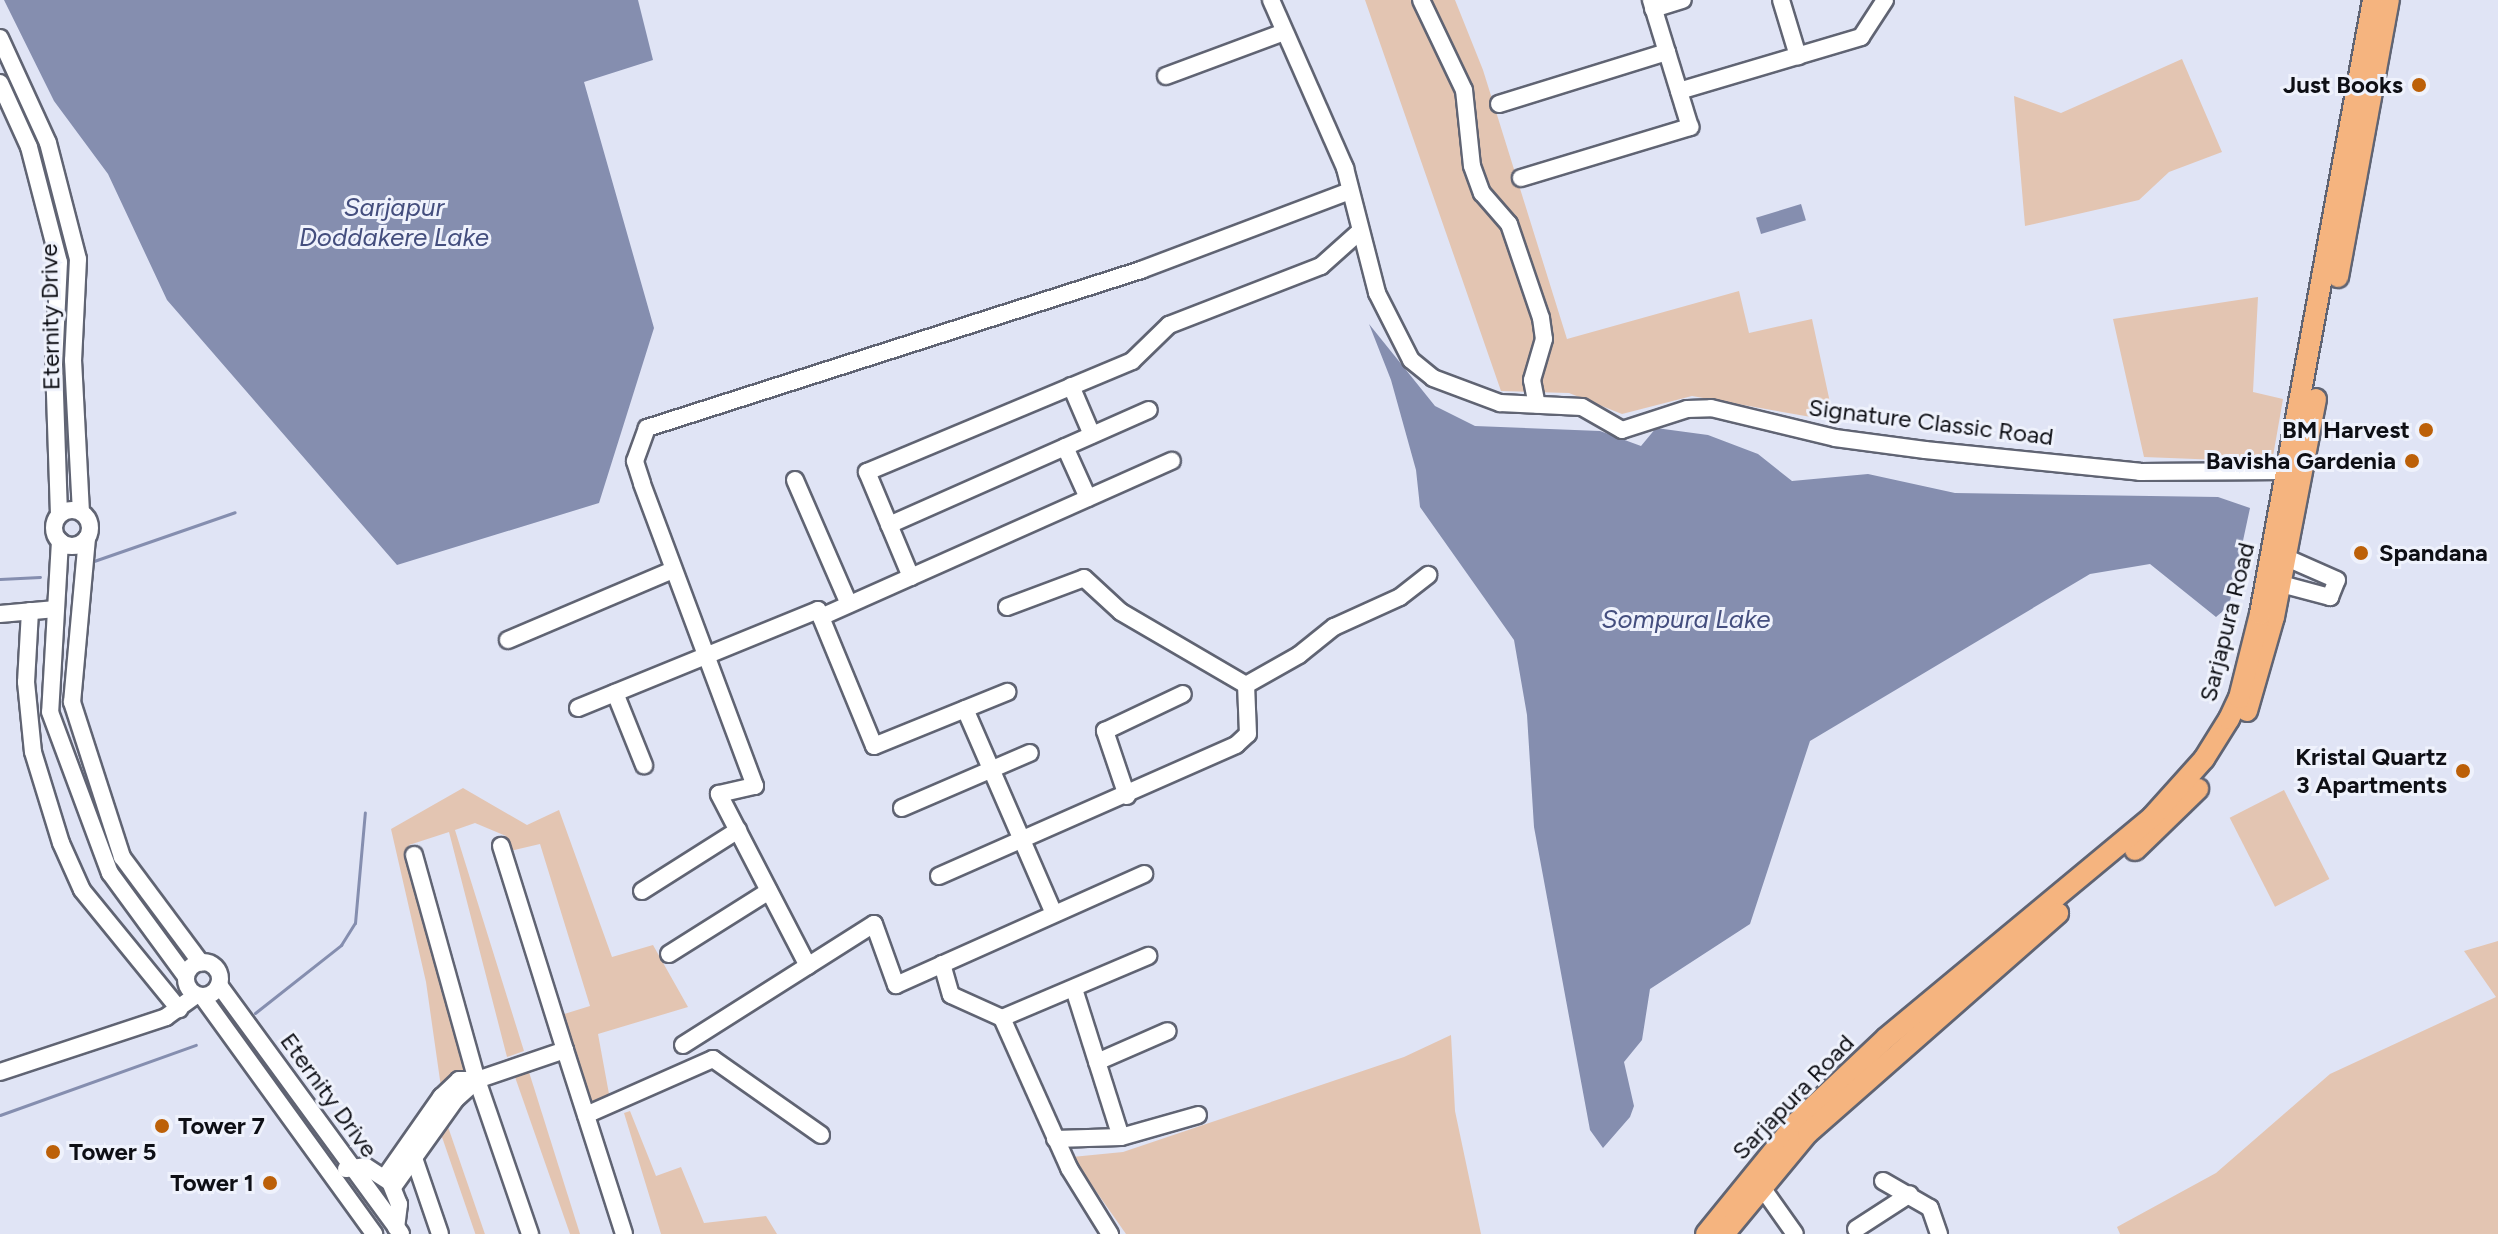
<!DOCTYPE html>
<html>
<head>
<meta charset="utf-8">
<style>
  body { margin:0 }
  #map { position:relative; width:2498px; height:1234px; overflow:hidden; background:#e0e4f5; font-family:Figtree,sans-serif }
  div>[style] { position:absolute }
  .green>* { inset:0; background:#e3c5b2; transform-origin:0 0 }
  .water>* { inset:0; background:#858eaf; transform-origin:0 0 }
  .stream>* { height:3px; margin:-1.5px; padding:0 1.5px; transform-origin:1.5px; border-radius:1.5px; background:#858eaf }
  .roads { filter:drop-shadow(2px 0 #606473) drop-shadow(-2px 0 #606473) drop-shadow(0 2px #606473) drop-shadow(0 -2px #606473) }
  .minor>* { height:16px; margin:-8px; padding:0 8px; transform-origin:8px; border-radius:8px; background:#fff }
  .minor>.ring { margin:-8px; padding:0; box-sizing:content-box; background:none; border:16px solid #fff; border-radius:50% }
  .major>* { height:20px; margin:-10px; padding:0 10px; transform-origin:10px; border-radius:10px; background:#f5b47f }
  .dots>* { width:22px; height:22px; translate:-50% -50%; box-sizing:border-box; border:4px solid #eff2fc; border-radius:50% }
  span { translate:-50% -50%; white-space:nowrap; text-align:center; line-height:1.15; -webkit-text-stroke:6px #eff2fc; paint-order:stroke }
  .poi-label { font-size:24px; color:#0e0f15; font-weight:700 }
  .right { translate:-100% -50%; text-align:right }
  .left { translate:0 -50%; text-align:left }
  .street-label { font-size:24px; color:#0e0f15 }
  .water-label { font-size:26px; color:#444e7e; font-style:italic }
</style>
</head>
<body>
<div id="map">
  <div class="green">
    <i style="clip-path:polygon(1365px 0,1455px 0,1483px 70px,1567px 339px,1739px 291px,1749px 333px,1812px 319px,1834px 421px,1692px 396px,1622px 414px,1569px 393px,1501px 391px)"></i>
    <i style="clip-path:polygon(2182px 59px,2222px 152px,2169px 172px,2139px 200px,2025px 226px,2014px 96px,2061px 113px)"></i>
    <i style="clip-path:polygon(2258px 297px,2253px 392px,2283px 399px,2272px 462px,2144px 457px,2113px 319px)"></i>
    <i style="clip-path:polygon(463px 788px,527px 825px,559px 810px,612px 957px,653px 945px,688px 1007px,598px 1034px,609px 1094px,591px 1104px,561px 1015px,590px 1006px,540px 844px,510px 851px,506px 836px,475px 823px,455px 830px,524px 1051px,507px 1057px,449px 832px,409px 845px,467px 1070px,441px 1087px,426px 982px,391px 829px)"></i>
    <i style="left:2284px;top:790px;width:100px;height:61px;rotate:63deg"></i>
    <i style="clip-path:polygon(2498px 941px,2498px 1234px,2120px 1234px,2117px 1227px,2216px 1173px,2330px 1074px,2496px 997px,2464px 951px)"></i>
    <i style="clip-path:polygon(1451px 1035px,1455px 1111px,1481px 1234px,1126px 1234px,1072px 1157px,1123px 1152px,1404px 1057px)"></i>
    <i style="clip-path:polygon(529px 1072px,580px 1234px,570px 1234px,515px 1077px)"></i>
    <i style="clip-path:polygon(630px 1111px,656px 1176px,681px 1167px,704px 1223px,766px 1216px,777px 1234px,661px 1234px,624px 1113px)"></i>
    <i style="left:446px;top:1121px;width:120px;height:9px;rotate:71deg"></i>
  </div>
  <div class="water">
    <i style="clip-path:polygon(4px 0,638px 0,653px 60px,584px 82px,654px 328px,599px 503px,397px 565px,167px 300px,108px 174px,54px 101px)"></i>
    <i style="left:1801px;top:204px;width:17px;height:47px;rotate:73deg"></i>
    <i style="clip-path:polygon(1369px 324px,1435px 406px,1475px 426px,1600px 431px,1641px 446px,1656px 428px,1708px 435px,1758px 454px,1792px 481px,1868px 474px,1955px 493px,2218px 497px,2250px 508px,2229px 606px,2216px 617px,2150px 564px,2090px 574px,1810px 741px,1750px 924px,1650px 989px,1642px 1040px,1624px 1062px,1634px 1106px,1630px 1117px,1603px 1148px,1590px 1130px,1534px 827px,1527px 715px,1514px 640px,1420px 507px,1416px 470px,1391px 380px)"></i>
  </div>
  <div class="stream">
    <i style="left:91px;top:562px;width:152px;rotate:-19.1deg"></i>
    <i style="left:0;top:579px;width:40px;rotate:-2.9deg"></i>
    <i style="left:255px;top:1013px;width:110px;rotate:-38.3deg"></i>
    <i style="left:341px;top:945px;width:26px;rotate:-58deg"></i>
    <i style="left:355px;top:923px;width:111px;rotate:-84.9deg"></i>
    <i style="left:0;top:1115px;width:208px;rotate:-19.7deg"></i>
  </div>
  <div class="roads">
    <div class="minor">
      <i style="left:1271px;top:0;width:184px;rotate:66.2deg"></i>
      <i style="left:1345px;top:168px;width:129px;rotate:75.6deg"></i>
      <i style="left:1377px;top:293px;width:75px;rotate:63.1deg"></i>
      <i style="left:1411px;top:360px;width:28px;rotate:39deg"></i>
      <i style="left:1433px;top:378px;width:72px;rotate:20.5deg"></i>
      <i style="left:1500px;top:403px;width:82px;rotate:2.8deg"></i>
      <i style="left:1582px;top:407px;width:46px;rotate:29.9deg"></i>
      <i style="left:1622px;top:430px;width:68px;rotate:-17.9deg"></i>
      <i style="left:1687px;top:409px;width:24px;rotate:-2deg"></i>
      <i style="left:1711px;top:408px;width:128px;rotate:13.6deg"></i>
      <i style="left:1835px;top:438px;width:91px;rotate:7.6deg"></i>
      <i style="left:1925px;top:450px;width:216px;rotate:5.8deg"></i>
      <i style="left:2140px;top:472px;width:148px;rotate:-0.4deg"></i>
      <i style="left:1421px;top:0;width:100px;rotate:64.5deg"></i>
      <i style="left:1464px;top:90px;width:76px;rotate:84deg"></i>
      <i style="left:1472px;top:166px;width:29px;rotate:70deg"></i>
      <i style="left:1482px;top:193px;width:41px;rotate:48.9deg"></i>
      <i style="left:1509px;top:224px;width:99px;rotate:71.2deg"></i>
      <i style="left:1541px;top:318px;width:21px;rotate:82deg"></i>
      <i style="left:1544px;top:339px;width:43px;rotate:106.3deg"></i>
      <i style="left:1532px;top:380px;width:25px;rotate:79deg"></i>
      <i style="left:1781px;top:0;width:59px;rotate:73.1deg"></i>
      <i style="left:1653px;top:9px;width:31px;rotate:-17deg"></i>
      <i style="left:0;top:38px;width:115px;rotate:65.4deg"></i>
      <i style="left:48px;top:143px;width:120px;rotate:75.5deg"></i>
      <i style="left:78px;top:259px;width:101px;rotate:92.8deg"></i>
      <i style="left:73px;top:360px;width:152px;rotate:87deg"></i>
      <i style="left:1166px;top:76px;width:126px;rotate:-20.4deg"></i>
      <i style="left:0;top:83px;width:70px;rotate:65.6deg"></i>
      <i style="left:29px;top:147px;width:119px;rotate:75.4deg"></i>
      <i style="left:59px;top:262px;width:102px;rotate:92.8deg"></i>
      <i style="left:54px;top:364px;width:150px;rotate:88.1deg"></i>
      <i style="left:1679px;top:91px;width:190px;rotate:-16.5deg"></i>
      <i style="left:1861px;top:37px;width:44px;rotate:-57deg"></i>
      <i style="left:1499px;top:104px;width:176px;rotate:-17.2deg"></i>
      <i style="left:1521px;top:178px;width:177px;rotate:-16.8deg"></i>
      <i style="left:1690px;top:127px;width:133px;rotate:-107.1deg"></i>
      <i style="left:1071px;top:386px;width:53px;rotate:66.8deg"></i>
      <i style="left:1065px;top:447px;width:56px;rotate:65.7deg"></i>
      <i style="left:795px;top:480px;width:135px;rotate:66.5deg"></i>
      <i class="ring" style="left:54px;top:510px;width:20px;height:20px"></i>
      <i style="left:889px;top:525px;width:284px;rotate:-23.9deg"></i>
      <i style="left:87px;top:538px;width:165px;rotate:95.2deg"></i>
      <i style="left:72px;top:702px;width:163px;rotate:72.1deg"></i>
      <i style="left:122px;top:857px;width:132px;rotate:53.3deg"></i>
      <i style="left:60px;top:541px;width:171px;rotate:93.3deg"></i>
      <i style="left:50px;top:712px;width:172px;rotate:69.6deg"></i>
      <i style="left:110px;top:873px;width:129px;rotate:53.8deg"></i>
      <i style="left:911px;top:577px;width:114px;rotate:-112.7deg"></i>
      <i style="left:867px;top:472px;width:287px;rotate:-22.7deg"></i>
      <i style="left:1132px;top:361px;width:52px;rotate:-44.2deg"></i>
      <i style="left:1169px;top:325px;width:163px;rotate:-21.2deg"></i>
      <i style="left:1321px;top:266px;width:51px;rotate:-41.8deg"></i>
      <i style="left:2281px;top:584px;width:51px;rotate:14.9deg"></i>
      <i style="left:2330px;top:597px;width:18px;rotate:-68deg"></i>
      <i style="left:2337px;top:580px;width:55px;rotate:-156.3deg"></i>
      <i style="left:1007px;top:607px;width:82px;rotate:-20.6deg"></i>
      <i style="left:1084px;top:578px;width:50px;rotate:42.6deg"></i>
      <i style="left:1121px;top:612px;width:145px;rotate:30.3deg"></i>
      <i style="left:30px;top:611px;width:71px;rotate:93.2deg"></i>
      <i style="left:26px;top:682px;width:70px;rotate:84.3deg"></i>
      <i style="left:33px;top:752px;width:95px;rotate:72.9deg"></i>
      <i style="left:61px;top:843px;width:51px;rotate:65.9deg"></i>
      <i style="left:82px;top:890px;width:154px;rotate:50.8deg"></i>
      <i style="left:0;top:614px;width:56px;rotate:-5.1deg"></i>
      <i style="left:821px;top:617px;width:384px;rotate:-24deg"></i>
      <i style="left:508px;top:640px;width:179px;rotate:-23deg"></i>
      <i style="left:1246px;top:685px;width:61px;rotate:-29.5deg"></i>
      <i style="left:1299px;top:655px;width:45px;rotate:-38.7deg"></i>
      <i style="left:1334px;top:627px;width:72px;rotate:-24.4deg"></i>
      <i style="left:1400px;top:597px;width:36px;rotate:-38deg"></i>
      <i style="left:615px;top:693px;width:78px;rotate:68.1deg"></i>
      <i style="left:578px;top:708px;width:259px;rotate:-22.2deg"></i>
      <i style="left:818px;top:610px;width:147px;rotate:67.6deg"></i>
      <i style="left:874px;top:746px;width:144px;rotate:-22.1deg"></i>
      <i style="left:965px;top:709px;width:223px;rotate:66.5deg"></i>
      <i style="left:1127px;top:796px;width:69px;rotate:-108.7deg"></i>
      <i style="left:1105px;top:731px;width:86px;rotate:-25.4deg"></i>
      <i style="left:902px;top:808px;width:139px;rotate:-23.3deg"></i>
      <i style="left:414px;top:855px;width:234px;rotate:74.4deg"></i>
      <i style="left:477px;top:1080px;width:163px;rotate:71deg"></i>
      <i style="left:939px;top:876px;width:325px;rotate:-23.8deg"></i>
      <i style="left:1236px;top:745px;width:16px;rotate:-43deg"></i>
      <i style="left:1248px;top:734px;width:49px;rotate:-92.3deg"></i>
      <i style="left:642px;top:891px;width:114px;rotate:-32.4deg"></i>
      <i style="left:669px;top:954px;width:118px;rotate:-32.2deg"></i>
      <i class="ring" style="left:186px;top:962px;width:18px;height:18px"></i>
      <i style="left:942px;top:964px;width:32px;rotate:74deg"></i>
      <i style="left:951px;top:995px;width:56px;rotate:24.3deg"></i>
      <i style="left:1002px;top:1018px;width:164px;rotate:65.9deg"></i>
      <i style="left:1069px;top:1168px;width:78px;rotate:58.2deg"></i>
      <i style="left:808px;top:966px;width:194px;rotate:-117.4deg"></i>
      <i style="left:719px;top:794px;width:37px;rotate:-13deg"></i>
      <i style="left:755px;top:786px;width:323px;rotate:-110.5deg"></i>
      <i style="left:642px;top:483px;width:23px;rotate:-108deg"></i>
      <i style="left:635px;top:461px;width:35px;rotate:-70deg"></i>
      <i style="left:647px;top:428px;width:519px;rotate:-17.74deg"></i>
      <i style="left:1141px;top:270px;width:223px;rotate:-20.7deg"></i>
      <i style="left:219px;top:985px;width:308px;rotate:53.8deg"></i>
      <i style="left:1074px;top:989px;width:155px;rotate:72.4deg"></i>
      <i style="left:202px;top:996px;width:294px;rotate:54.1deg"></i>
      <i style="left:1002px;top:1018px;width:159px;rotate:-23deg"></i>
      <i style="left:683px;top:1045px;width:226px;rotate:-32.4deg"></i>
      <i style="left:874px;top:924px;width:65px;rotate:70.2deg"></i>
      <i style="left:896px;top:985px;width:272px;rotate:-24.1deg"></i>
      <i style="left:565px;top:1050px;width:193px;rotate:72.2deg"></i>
      <i style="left:1097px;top:1062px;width:77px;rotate:-23.6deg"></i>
      <i style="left:0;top:1072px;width:175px;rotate:-18.3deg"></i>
      <i style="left:166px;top:1017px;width:37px;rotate:-36deg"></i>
      <i style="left:586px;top:1115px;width:139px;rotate:-23.8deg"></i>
      <i style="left:713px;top:1059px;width:132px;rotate:35.1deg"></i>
      <i style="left:1055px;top:1139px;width:66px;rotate:-1.7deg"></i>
      <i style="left:1121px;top:1137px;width:80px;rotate:-15.9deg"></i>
      <i style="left:414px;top:1158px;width:80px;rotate:71.1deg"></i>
      <i style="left:346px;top:1169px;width:19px;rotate:-9deg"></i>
      <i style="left:365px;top:1166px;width:30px;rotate:33deg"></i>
      <i style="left:390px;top:1182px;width:24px;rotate:68deg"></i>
      <i style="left:399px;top:1204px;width:24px;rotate:97deg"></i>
      <i style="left:385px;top:1177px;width:98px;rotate:-55deg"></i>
      <i style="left:441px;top:1097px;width:25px;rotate:-43deg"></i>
      <i style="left:459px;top:1080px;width:18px"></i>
      <i style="left:477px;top:1080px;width:93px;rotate:-18.8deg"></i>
      <i style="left:565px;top:1050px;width:214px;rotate:-107.4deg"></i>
      <i style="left:1756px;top:1179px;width:67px;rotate:54.7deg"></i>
      <i style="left:1883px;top:1181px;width:54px;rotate:29.9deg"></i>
      <i style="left:1930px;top:1208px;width:28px;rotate:71deg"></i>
      <i style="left:393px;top:1187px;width:108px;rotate:-54.4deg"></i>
      <i style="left:456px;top:1099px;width:28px;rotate:-42deg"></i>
      <i style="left:1856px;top:1229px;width:64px;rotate:-32.9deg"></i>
    </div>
    <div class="major">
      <i style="left:2338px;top:277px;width:282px;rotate:-79.6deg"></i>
      <i style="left:2247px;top:711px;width:98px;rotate:-74deg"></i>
      <i style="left:2274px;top:617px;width:222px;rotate:-79.1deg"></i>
      <i style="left:2135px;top:850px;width:88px;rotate:-44.1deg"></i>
      <i style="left:1706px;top:1234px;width:144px;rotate:-50.9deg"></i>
      <i style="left:1797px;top:1122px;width:122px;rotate:-43.3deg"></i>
      <i style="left:1886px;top:1038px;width:346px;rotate:-39.7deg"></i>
      <i style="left:2152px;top:817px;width:78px;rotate:-48.1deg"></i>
      <i style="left:2204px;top:759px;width:47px;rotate:-58deg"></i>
      <i style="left:2229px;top:719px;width:23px;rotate:-65deg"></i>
      <i style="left:2239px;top:698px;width:87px;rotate:-76deg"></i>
      <i style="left:2260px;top:614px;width:624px;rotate:-79.57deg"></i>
      <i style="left:1724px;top:1234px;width:131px;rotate:-50.3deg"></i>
      <i style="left:1808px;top:1133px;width:333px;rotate:-41.3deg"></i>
    </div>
  </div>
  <div class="dots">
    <i style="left:2419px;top:85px;background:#bc6008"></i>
    <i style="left:2426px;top:430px;background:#bc6008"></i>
    <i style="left:2412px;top:461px;background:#bc6008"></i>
    <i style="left:2361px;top:553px;background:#bc6008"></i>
    <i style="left:2463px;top:771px;background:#bc6008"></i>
    <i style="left:162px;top:1126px;background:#bc6008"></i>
    <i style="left:53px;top:1152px;background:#bc6008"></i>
    <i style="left:270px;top:1183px;background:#bc6008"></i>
  </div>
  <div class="poi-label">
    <span class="right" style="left:2403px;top:85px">Just Books</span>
    <span class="right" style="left:2410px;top:430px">BM Harvest</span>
    <span class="right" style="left:2396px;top:461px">Bavisha Gardenia</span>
    <span class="left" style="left:2379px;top:553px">Spandana</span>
    <span class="right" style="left:2447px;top:771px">Kristal Quartz<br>3 Apartments</span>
    <span class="left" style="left:178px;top:1126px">Tower 7</span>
    <span class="left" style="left:69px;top:1152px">Tower 5</span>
    <span class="right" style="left:254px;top:1183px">Tower 1</span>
  </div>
  <div class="street-label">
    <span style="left:50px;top:317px;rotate:-91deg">Eternity Drive</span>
    <span style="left:1931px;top:422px;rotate:7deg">Signature Classic Road</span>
    <span style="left:2227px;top:622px;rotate:-76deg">Sarjapura Road</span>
    <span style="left:329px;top:1095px;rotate:54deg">Eternity Drive</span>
    <span style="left:1793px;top:1097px;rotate:-46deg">Sarjapura Road</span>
  </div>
  <div class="water-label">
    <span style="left:394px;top:223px">Sarjapur<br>Doddakere Lake</span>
    <span style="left:1686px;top:620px">Sompura Lake</span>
  </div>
</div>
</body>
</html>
